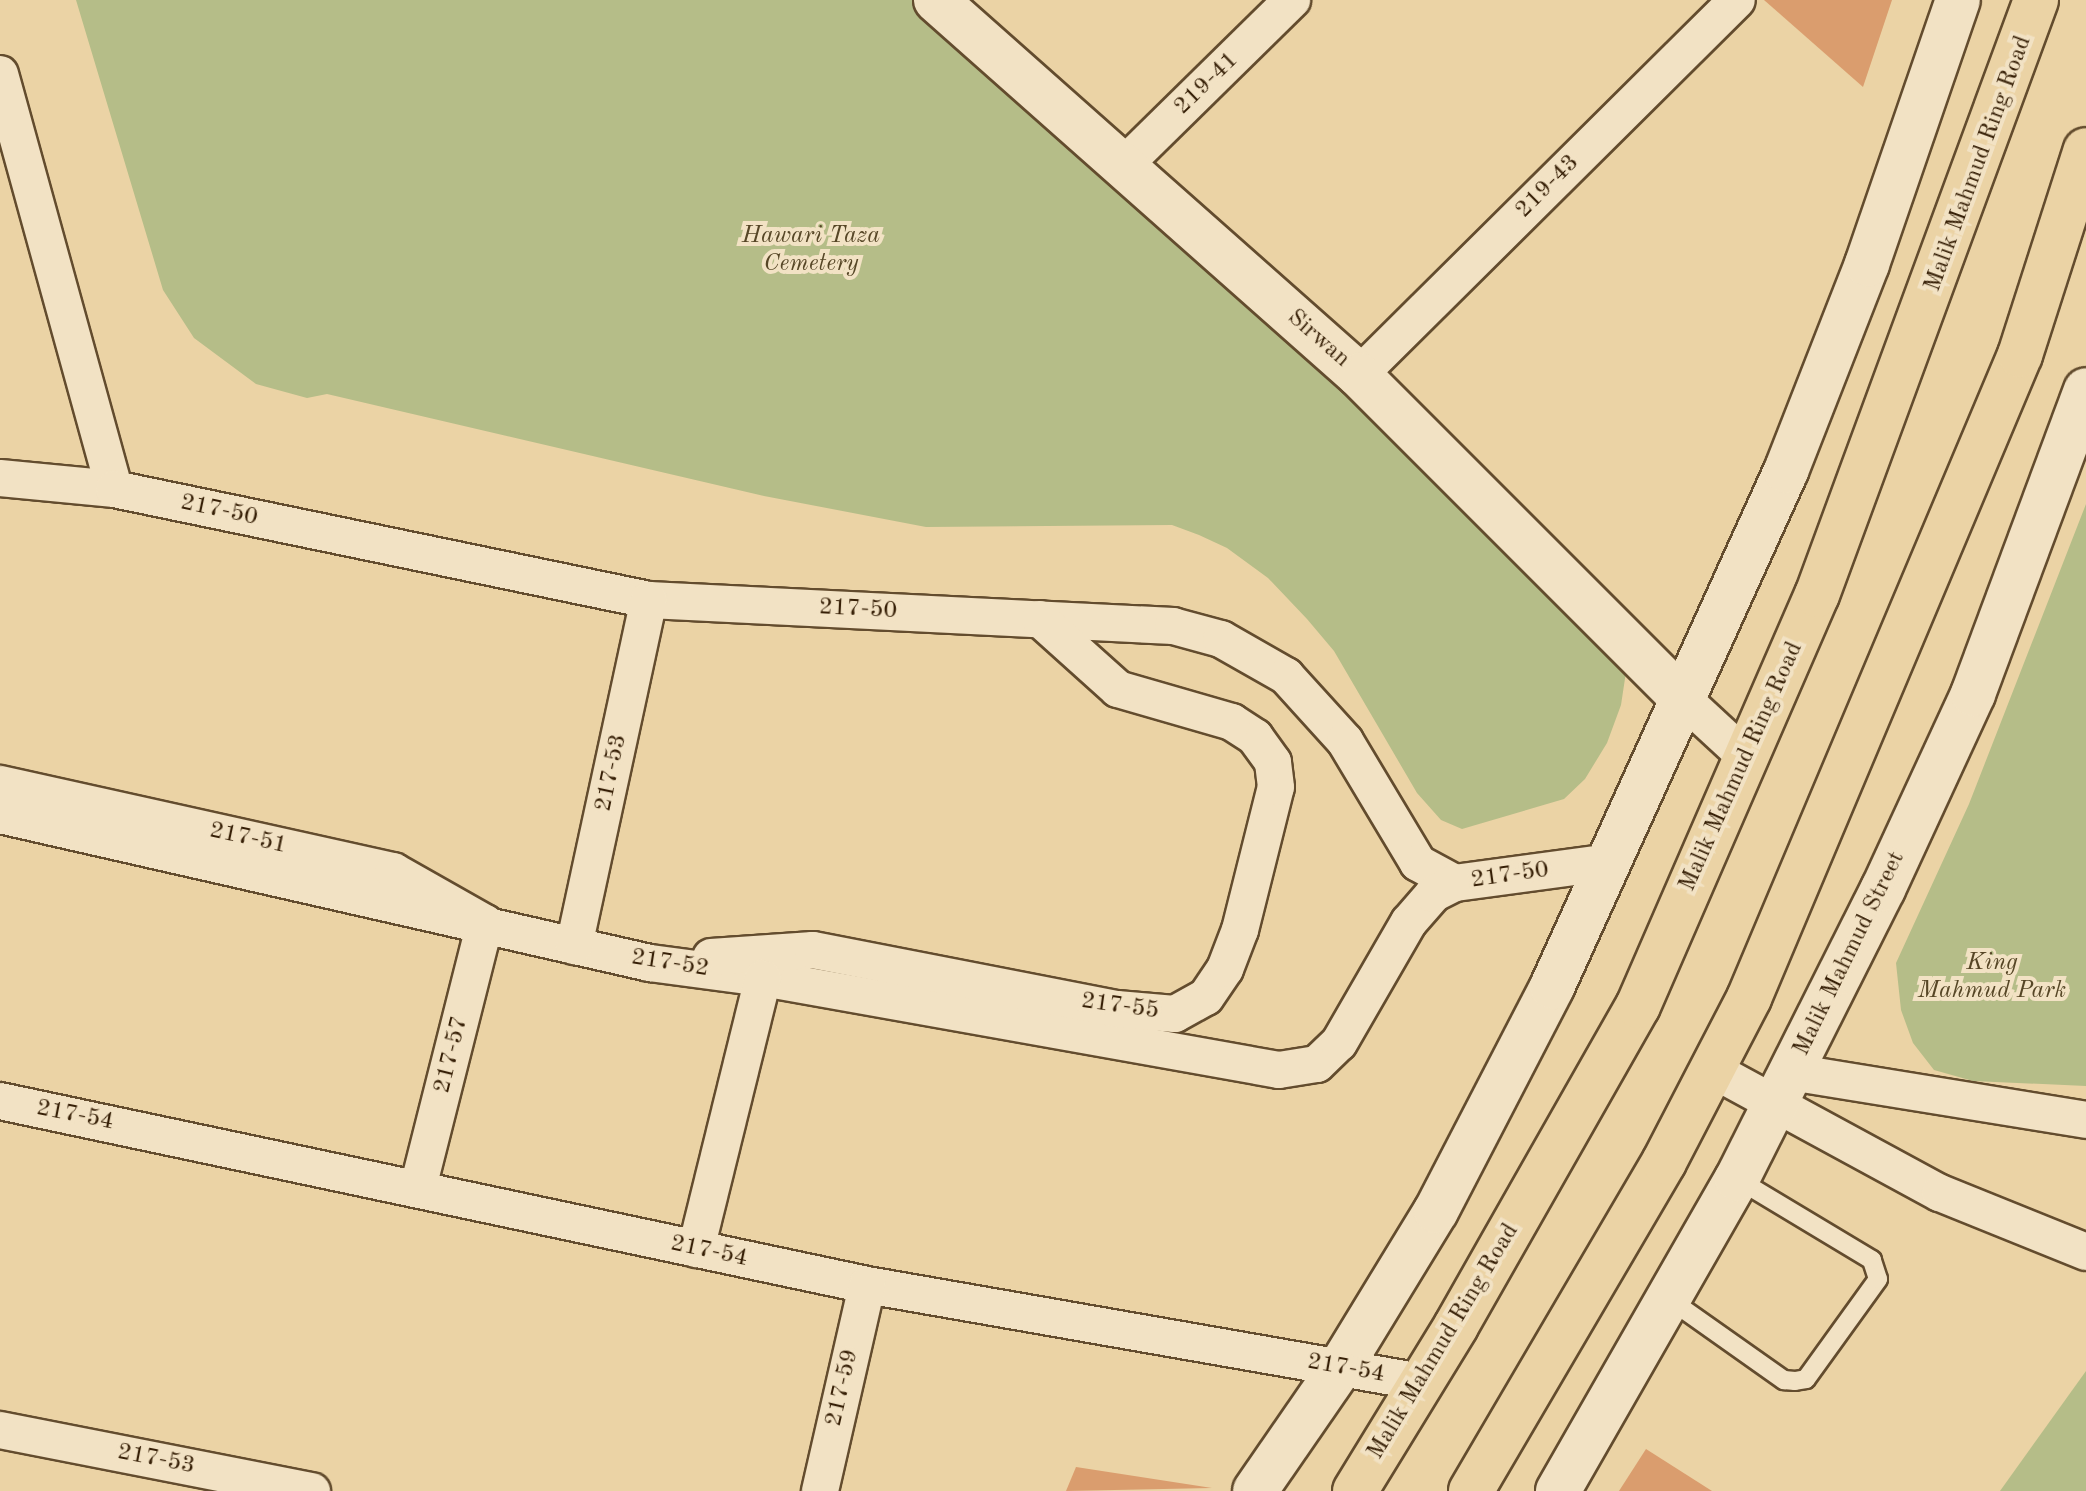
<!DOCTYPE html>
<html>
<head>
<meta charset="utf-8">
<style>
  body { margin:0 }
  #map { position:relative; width:2086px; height:1491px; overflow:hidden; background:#ebd3a5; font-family:"Old Standard TT",serif }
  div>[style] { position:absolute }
  .green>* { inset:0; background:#b5bd88 }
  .building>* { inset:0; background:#da9d6e }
  .roads { filter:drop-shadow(2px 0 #634c2e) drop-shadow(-2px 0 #634c2e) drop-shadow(0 2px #634c2e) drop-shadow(0 -2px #634c2e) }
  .lane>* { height:18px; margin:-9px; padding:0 9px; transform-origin:9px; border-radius:9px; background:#f2e2c4 }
  .street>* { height:36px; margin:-18px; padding:0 18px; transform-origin:18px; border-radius:18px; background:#f2e2c4 }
  .secondary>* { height:44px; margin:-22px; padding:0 22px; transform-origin:22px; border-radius:22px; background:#f2e2c4 }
  .highway>* { height:44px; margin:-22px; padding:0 22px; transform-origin:22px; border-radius:22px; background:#ebd3a5 }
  span { translate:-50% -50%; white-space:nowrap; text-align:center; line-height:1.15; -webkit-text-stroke:8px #f2e2c4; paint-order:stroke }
  .street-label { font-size:24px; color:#361f06 }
  .park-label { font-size:24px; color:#564626; font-style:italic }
</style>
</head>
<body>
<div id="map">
  <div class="green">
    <i style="clip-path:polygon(76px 0,928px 0,960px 48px,1019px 103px,1055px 118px,1622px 642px,1626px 672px,1621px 705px,1607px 743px,1585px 779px,1564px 799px,1462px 829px,1441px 820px,1417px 793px,1334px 651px,1307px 619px,1268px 578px,1227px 548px,1199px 535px,1172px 525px,926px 527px,764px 496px,327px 394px,307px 398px,256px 384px,194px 338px,163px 290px)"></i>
    <i style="clip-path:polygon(2086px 504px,2086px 1086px,1973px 1081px,1934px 1070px,1913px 1043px,1901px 1010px,1896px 963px,1969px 804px)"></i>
    <i style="clip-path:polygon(2086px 1371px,2086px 1491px,2000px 1491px)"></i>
  </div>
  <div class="building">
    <i style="clip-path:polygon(1764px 0,1892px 0,1863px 87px)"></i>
    <i style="clip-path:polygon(1646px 1449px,1712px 1491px,1619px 1491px)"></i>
    <i style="clip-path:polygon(1076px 1467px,1212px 1488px,1066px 1491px)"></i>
  </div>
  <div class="roads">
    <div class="lane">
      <i style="left:1669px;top:1299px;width:141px;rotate:35.2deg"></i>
      <i style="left:1784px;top:1380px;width:11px;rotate:5deg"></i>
      <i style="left:1795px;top:1381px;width:11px;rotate:-10deg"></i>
      <i style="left:1806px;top:1379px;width:123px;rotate:-54.2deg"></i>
      <i style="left:1878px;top:1279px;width:20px;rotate:-108deg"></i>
      <i style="left:1872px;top:1260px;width:157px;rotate:-149deg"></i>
    </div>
    <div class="street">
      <i style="left:0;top:74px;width:430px;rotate:74.6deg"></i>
      <i style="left:1121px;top:168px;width:240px;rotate:-44.5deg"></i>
      <i style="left:1359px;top:375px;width:532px;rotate:-44.77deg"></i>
      <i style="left:0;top:478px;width:115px;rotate:5.5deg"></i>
      <i style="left:114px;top:489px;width:546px;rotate:11.72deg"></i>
      <i style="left:649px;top:600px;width:525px;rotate:2.84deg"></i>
      <i style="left:1173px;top:626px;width:50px;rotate:15.2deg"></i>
      <i style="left:1221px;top:639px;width:75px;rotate:29.6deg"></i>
      <i style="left:1286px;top:676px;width:88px;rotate:47.8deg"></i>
      <i style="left:1345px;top:741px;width:142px;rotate:59.1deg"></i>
      <i style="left:1418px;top:863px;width:42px;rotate:28.4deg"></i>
      <i style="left:1455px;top:883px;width:157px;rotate:-7.7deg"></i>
      <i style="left:1682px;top:698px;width:88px;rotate:42.7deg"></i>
      <i style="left:0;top:784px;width:403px;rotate:12.5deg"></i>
      <i style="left:393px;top:871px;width:106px;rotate:29.5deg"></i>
      <i style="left:485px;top:923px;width:273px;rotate:104.2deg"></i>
      <i style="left:0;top:815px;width:667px;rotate:12.83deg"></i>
      <i style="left:650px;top:963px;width:114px;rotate:7.6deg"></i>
      <i style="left:763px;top:978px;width:524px;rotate:10.11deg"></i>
      <i style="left:1279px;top:1070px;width:38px;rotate:-9deg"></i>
      <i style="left:1317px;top:1064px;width:30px;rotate:-44deg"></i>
      <i style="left:1339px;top:1043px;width:140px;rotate:-60deg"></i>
      <i style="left:1409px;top:922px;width:37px;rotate:-49deg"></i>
      <i style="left:1433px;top:894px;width:25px;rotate:-27deg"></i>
      <i style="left:574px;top:946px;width:354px;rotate:-77.8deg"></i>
      <i style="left:711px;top:957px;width:102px;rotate:-3.9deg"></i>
      <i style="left:813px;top:950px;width:310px;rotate:11deg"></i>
      <i style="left:1117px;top:1009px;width:58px;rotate:4.9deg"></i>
      <i style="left:1175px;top:1014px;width:35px;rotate:-29deg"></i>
      <i style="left:1206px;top:997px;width:34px;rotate:-56deg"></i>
      <i style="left:1225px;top:969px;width:42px;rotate:-69deg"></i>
      <i style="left:1240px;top:930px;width:147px;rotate:-75.9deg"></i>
      <i style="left:1276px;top:787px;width:25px;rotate:-97deg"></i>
      <i style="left:1273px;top:762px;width:31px;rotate:-126deg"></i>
      <i style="left:1255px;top:737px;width:27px;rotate:-147deg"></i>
      <i style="left:1232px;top:722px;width:119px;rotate:-163.9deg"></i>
      <i style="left:1118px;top:689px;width:105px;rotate:-138.1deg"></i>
      <i style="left:1713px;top:1070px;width:258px;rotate:28.5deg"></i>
      <i style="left:1940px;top:1193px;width:157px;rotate:22deg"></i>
      <i style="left:1791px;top:1072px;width:299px;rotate:9.2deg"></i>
      <i style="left:0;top:1101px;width:886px;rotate:11.98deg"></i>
      <i style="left:867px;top:1285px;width:562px;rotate:9.93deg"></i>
      <i style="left:696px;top:1249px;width:279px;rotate:-76.1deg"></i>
      <i style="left:0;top:1430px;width:318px;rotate:11.1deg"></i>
      <i style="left:820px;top:1491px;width:211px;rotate:-77.1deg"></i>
    </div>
    <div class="secondary">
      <i style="left:936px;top:0;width:565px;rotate:41.56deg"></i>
      <i style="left:1359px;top:375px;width:457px;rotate:45deg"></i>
      <i style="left:1255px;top:1491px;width:150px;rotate:-55.4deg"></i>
      <i style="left:1340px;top:1368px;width:184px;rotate:-58.6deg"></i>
      <i style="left:1436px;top:1211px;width:252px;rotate:-62.6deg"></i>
      <i style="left:1552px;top:987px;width:567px;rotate:-65.61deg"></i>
      <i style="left:1786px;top:471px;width:222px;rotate:-68.6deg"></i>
      <i style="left:1867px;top:264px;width:279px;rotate:-71deg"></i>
      <i style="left:1558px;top:1491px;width:360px;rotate:-60.2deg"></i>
      <i style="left:1737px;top:1179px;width:325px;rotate:-63.3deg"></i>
      <i style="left:1883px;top:889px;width:215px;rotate:-65.2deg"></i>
      <i style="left:1973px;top:694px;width:324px;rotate:-69.6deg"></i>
    </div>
    <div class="highway">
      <i style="left:1355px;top:1491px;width:193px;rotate:-58.5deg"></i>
      <i style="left:1456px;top:1326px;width:368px;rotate:-60.4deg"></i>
      <i style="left:1638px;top:1006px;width:448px;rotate:-66.5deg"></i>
      <i style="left:1817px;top:595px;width:634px;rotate:-69.79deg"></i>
      <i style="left:1471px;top:1491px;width:381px;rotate:-59.6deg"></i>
      <i style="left:1664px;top:1162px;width:185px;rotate:-62.6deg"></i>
      <i style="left:1749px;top:998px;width:698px;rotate:-67.15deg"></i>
      <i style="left:2020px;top:355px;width:215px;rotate:-72.2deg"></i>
    </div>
  </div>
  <div class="street-label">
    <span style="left:1207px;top:84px;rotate:-44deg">219-41</span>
    <span style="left:1979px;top:164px;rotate:-70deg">Malik Mahmud Ring Road</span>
    <span style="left:1548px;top:187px;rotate:-45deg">219-43</span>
    <span style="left:1318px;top:339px;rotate:41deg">Sirwan</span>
    <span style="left:219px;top:511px;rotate:12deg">217-50</span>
    <span style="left:858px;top:610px;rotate:3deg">217-50</span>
    <span style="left:1742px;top:767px;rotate:-66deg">Malik Mahmud Ring Road</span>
    <span style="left:612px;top:773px;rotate:-78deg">217-53</span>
    <span style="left:248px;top:839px;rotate:12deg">217-51</span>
    <span style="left:1510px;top:876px;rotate:-8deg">217-50</span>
    <span style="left:1850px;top:954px;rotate:-64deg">Malik Mahmud Street</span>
    <span style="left:670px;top:964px;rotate:9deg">217-52</span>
    <span style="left:1120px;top:1007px;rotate:8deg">217-55</span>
    <span style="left:452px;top:1055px;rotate:-76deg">217-57</span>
    <span style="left:75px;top:1116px;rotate:11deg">217-54</span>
    <span style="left:709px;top:1252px;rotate:12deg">217-54</span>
    <span style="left:1444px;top:1342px;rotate:-59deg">Malik Mahmud Ring Road</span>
    <span style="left:1346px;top:1369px;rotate:10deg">217-54</span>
    <span style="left:843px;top:1388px;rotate:-77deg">217-59</span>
    <span style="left:156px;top:1460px;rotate:11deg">217-53</span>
  </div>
  <div class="park-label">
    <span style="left:811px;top:251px">Hawari Taza<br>Cemetery</span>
    <span style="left:1992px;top:978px">King<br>Mahmud Park</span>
  </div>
</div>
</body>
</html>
